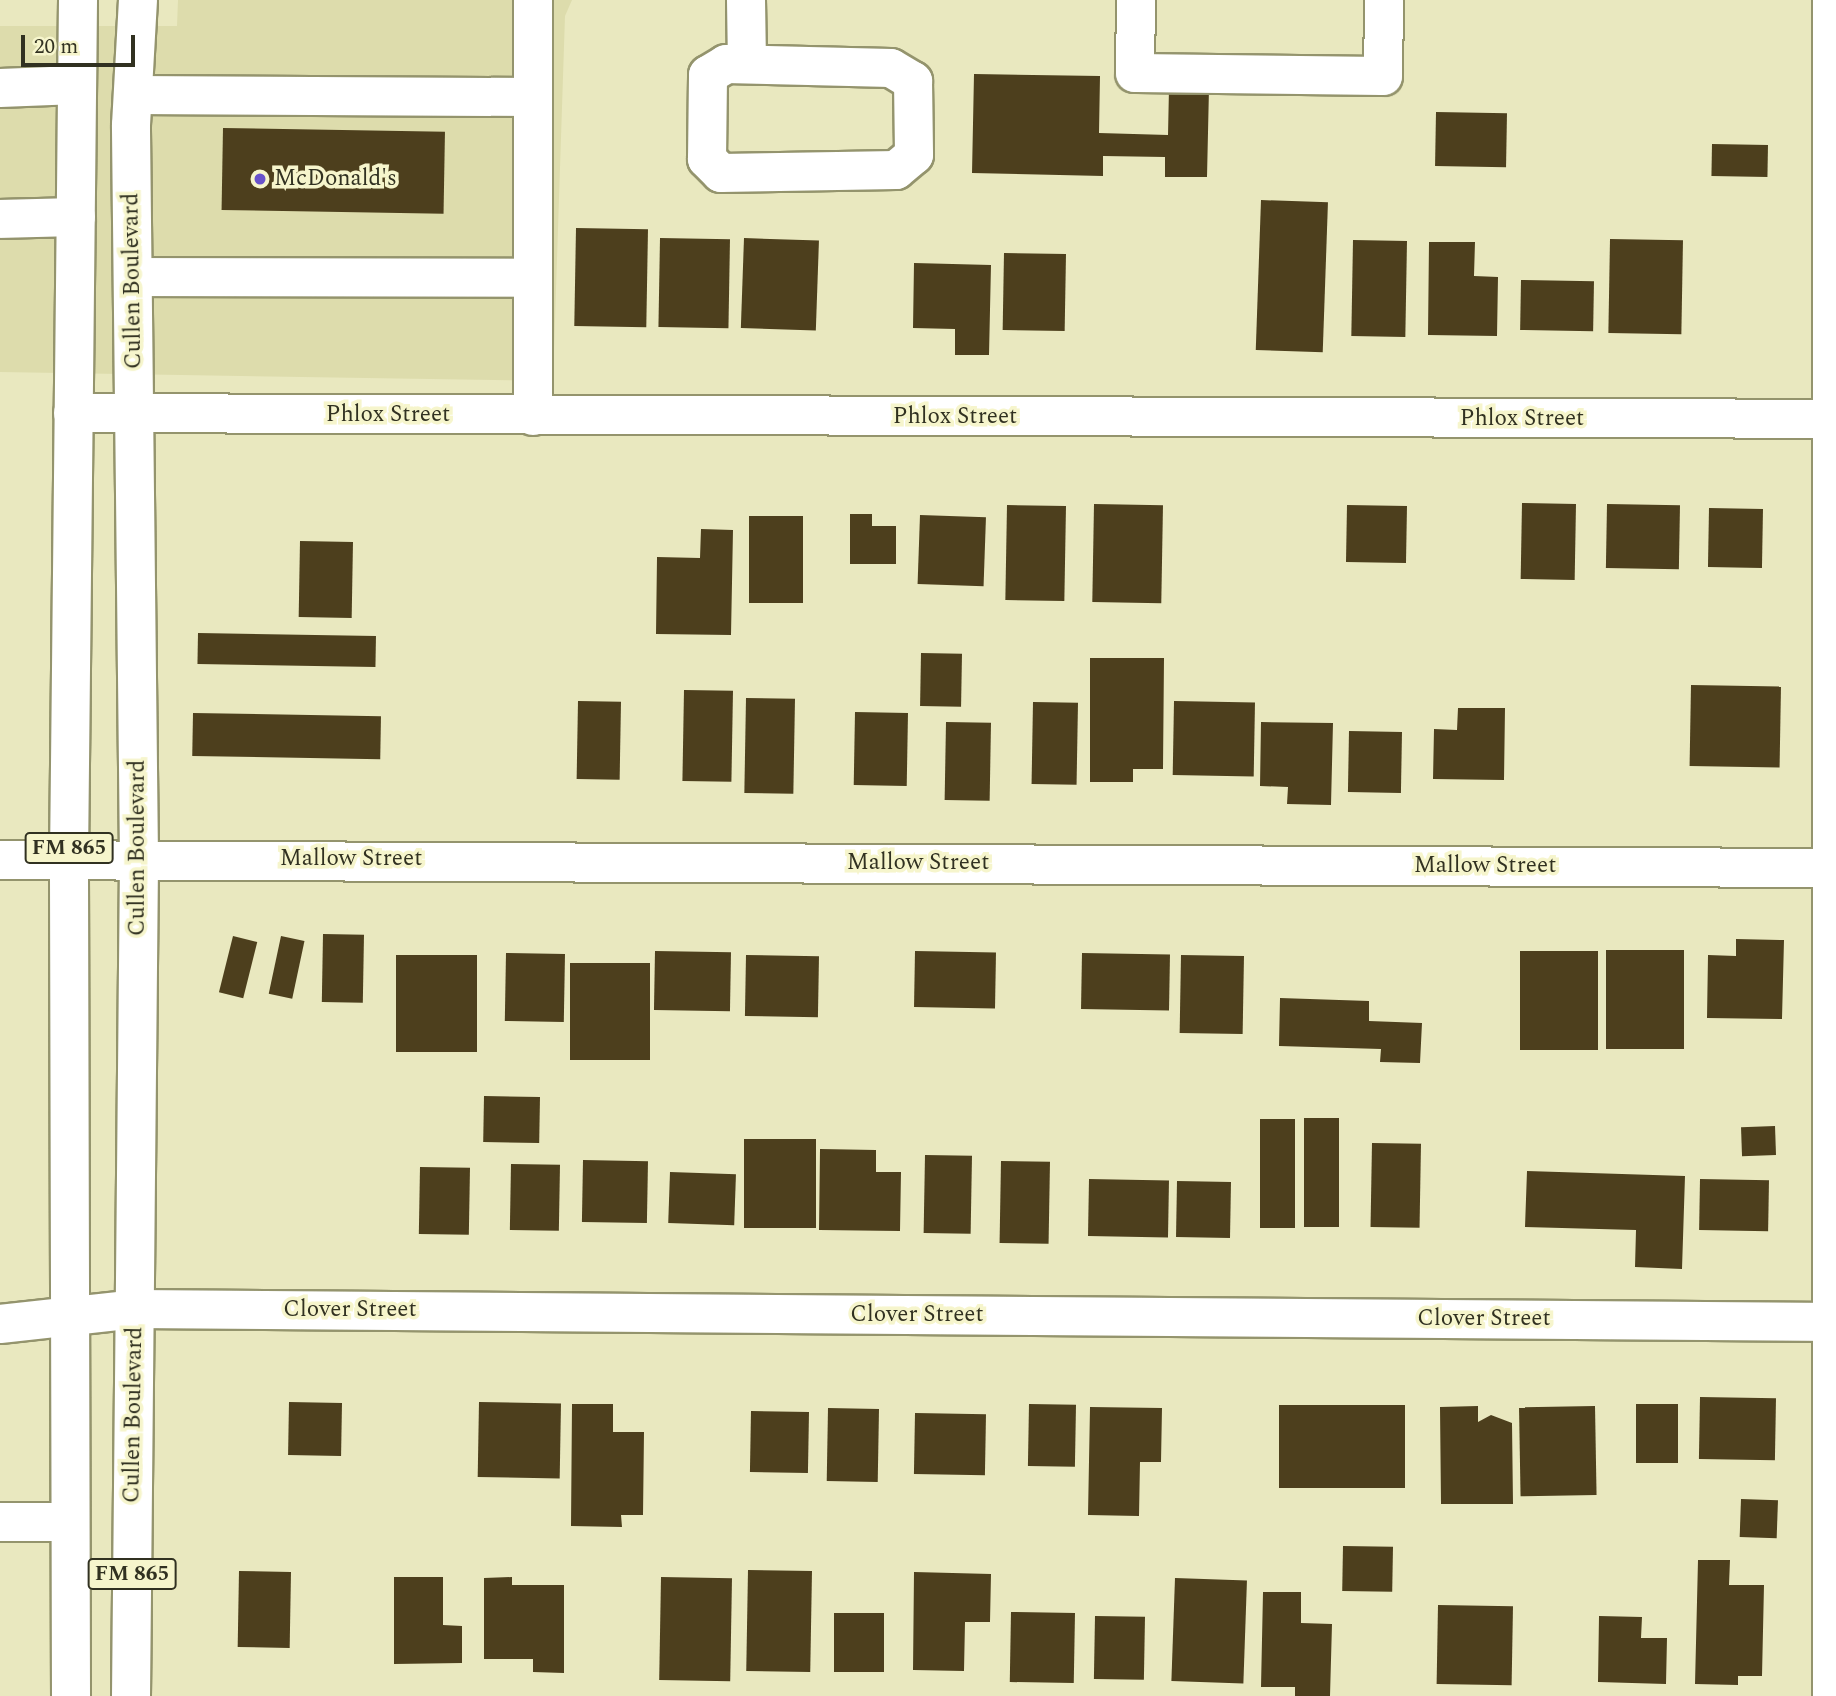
<!DOCTYPE html>
<html>
<head>
<meta charset="utf-8">
<style>
  body { margin:0 }
  #map { position:relative; width:1836px; height:1696px; overflow:hidden; background:#e9e8bf; font-family:Spectral,serif }
  div>[style] { position:absolute }
  .built>* { inset:0; background:#dddcac }
  .building>* { inset:0; background:#4d3f1d; transform-origin:0 0 }
  .roads { filter:drop-shadow(2px 0 #94946d) drop-shadow(-2px 0 #94946d) drop-shadow(0 2px #94946d) drop-shadow(0 -2px #94946d) }
  .minor>* { height:38px; margin:-19px; padding:0 19px; transform-origin:19px; border-radius:19px; background:#fff }
  .major>* { height:38px; margin:-19px; padding:0 19px; transform-origin:19px; border-radius:19px; background:#fff }
  .dots>* { width:19px; height:19px; translate:-50% -50%; box-sizing:border-box; border:4px solid #f6f5cc; border-radius:50% }
  span { translate:-50% -50%; white-space:nowrap; text-align:center; line-height:1.15; -webkit-text-stroke:7px #f6f5cc; paint-order:stroke }
  .shield-label span { padding:2px 5px; background:#f6f5cc; border:2px solid; border-radius:5px; -webkit-text-stroke-width:0 }
  .shield-label { font-size:21px; color:#313121; font-weight:700 }
  .poi-label { font-size:23px; color:#313121 }
  .left { translate:0 -50%; text-align:left }
  .street-label { font-size:23px; color:#313121 }
  .scale { position:absolute; left:21px; top:35px; width:114px; height:32px; box-sizing:border-box; border:4px solid #313121; border-top:0; padding-left:9px; font-size:21px; line-height:24px; white-space:nowrap; color:#313121; -webkit-text-stroke:5px #f6f5cc; paint-order:stroke }
</style>
</head>
<body>
<div id="map">
  <div class="built">
    <i style="clip-path:polygon(178px 0,572px 0,565px 16px,553px 381px,0 372px,0 26px,177px 26px)"></i>
  </div>
  <div class="building">
    <i style="clip-path:polygon(974px 74px,1100px 76px,1099px 133px,1168px 135px,1169px 88px,1209px 88px,1207px 177px,1165px 177px,1165px 157px,1103px 156px,1103px 176px,972px 173px)"></i>
    <i style="left:1436px;top:112px;width:71px;height:54px;rotate:1deg"></i>
    <i style="left:223px;top:128px;width:222px;height:82px;rotate:1deg"></i>
    <i style="left:1712px;top:144px;width:56px;height:32px;rotate:1deg"></i>
    <i style="left:1261px;top:200px;width:67px;height:150px;rotate:2deg"></i>
    <i style="left:576px;top:228px;width:72px;height:98px;rotate:1deg"></i>
    <i style="left:660px;top:238px;width:70px;height:89px;rotate:1deg"></i>
    <i style="left:744px;top:238px;width:75px;height:90px;rotate:2deg"></i>
    <i style="left:1610px;top:239px;width:73px;height:94px;rotate:1deg"></i>
    <i style="left:1353px;top:240px;width:54px;height:96px;rotate:1deg"></i>
    <i style="clip-path:polygon(1429px 242px,1475px 242px,1474px 276px,1498px 277px,1497px 336px,1428px 335px)"></i>
    <i style="left:1004px;top:253px;width:62px;height:77px;rotate:1deg"></i>
    <i style="clip-path:polygon(914px 263px,991px 265px,989px 355px,955px 355px,955px 329px,913px 328px)"></i>
    <i style="left:1521px;top:280px;width:73px;height:50px;rotate:1deg"></i>
    <i style="left:1522px;top:503px;width:54px;height:76px;rotate:1deg"></i>
    <i style="left:1094px;top:504px;width:69px;height:98px;rotate:1deg"></i>
    <i style="left:1607px;top:504px;width:73px;height:64px;rotate:1deg"></i>
    <i style="left:1007px;top:505px;width:59px;height:95px;rotate:1deg"></i>
    <i style="left:1347px;top:505px;width:60px;height:57px;rotate:1deg"></i>
    <i style="left:1709px;top:508px;width:54px;height:59px;rotate:1deg"></i>
    <i style="clip-path:polygon(850px 514px,872px 514px,872px 526px,896px 526px,896px 564px,850px 564px)"></i>
    <i style="left:920px;top:515px;width:66px;height:69px;rotate:2deg"></i>
    <i style="left:749px;top:516px;width:54px;height:87px"></i>
    <i style="clip-path:polygon(701px 529px,733px 530px,731px 635px,656px 634px,657px 557px,700px 558px)"></i>
    <i style="left:300px;top:541px;width:53px;height:76px;rotate:1deg"></i>
    <i style="left:198px;top:633px;width:178px;height:31px;rotate:1deg"></i>
    <i style="left:921px;top:653px;width:41px;height:53px;rotate:1deg"></i>
    <i style="clip-path:polygon(1090px 658px,1164px 658px,1163px 769px,1133px 769px,1133px 782px,1090px 782px)"></i>
    <i style="left:1691px;top:685px;width:90px;height:81px;rotate:1deg"></i>
    <i style="left:684px;top:690px;width:49px;height:91px;rotate:1deg"></i>
    <i style="left:746px;top:698px;width:49px;height:95px;rotate:1deg"></i>
    <i style="left:578px;top:701px;width:43px;height:78px;rotate:1deg"></i>
    <i style="left:1174px;top:701px;width:81px;height:74px;rotate:1deg"></i>
    <i style="left:1033px;top:702px;width:45px;height:82px;rotate:1deg"></i>
    <i style="clip-path:polygon(1458px 708px,1505px 708px,1504px 780px,1433px 779px,1434px 729px,1457px 730px)"></i>
    <i style="left:855px;top:712px;width:53px;height:73px;rotate:1deg"></i>
    <i style="left:193px;top:713px;width:188px;height:43px;rotate:1deg"></i>
    <i style="left:946px;top:722px;width:45px;height:78px;rotate:1deg"></i>
    <i style="clip-path:polygon(1261px 722px,1333px 723px,1331px 805px,1287px 804px,1288px 787px,1260px 786px)"></i>
    <i style="left:1349px;top:731px;width:53px;height:61px;rotate:1deg"></i>
    <i style="left:323px;top:934px;width:41px;height:68px;rotate:1deg"></i>
    <i style="left:233px;top:936px;width:25px;height:58px;rotate:14deg"></i>
    <i style="left:281px;top:936px;width:24px;height:59px;rotate:12deg"></i>
    <i style="clip-path:polygon(1736px 939px,1784px 940px,1782px 1019px,1707px 1018px,1708px 955px,1736px 956px)"></i>
    <i style="left:1606px;top:950px;width:78px;height:99px"></i>
    <i style="left:655px;top:951px;width:76px;height:59px;rotate:1deg"></i>
    <i style="left:915px;top:951px;width:81px;height:56px;rotate:1deg"></i>
    <i style="left:1520px;top:951px;width:78px;height:99px"></i>
    <i style="left:506px;top:953px;width:59px;height:68px;rotate:1deg"></i>
    <i style="left:1082px;top:953px;width:88px;height:56px;rotate:1deg"></i>
    <i style="left:396px;top:955px;width:81px;height:97px"></i>
    <i style="left:746px;top:955px;width:73px;height:61px;rotate:1deg"></i>
    <i style="left:1181px;top:955px;width:63px;height:78px;rotate:1deg"></i>
    <i style="left:570px;top:963px;width:80px;height:97px"></i>
    <i style="clip-path:polygon(1280px 998px,1369px 1001px,1369px 1021px,1422px 1023px,1420px 1063px,1380px 1062px,1381px 1049px,1279px 1046px)"></i>
    <i style="left:484px;top:1096px;width:56px;height:46px;rotate:1deg"></i>
    <i style="left:1304px;top:1118px;width:35px;height:109px"></i>
    <i style="left:1260px;top:1119px;width:35px;height:109px"></i>
    <i style="left:1775px;top:1126px;width:29px;height:34px;rotate:88deg"></i>
    <i style="left:744px;top:1139px;width:72px;height:89px"></i>
    <i style="left:1372px;top:1143px;width:49px;height:84px;rotate:1deg"></i>
    <i style="clip-path:polygon(820px 1149px,876px 1150px,876px 1172px,901px 1172px,900px 1231px,819px 1230px)"></i>
    <i style="left:925px;top:1155px;width:47px;height:78px;rotate:1deg"></i>
    <i style="left:583px;top:1160px;width:65px;height:62px;rotate:1deg"></i>
    <i style="left:1001px;top:1161px;width:49px;height:82px;rotate:1deg"></i>
    <i style="left:511px;top:1164px;width:49px;height:66px;rotate:1deg"></i>
    <i style="left:420px;top:1167px;width:50px;height:67px;rotate:1deg"></i>
    <i style="clip-path:polygon(1527px 1171px,1685px 1176px,1682px 1269px,1635px 1267px,1636px 1230px,1525px 1227px)"></i>
    <i style="left:670px;top:1172px;width:66px;height:51px;rotate:2deg"></i>
    <i style="left:1089px;top:1179px;width:80px;height:57px;rotate:1deg"></i>
    <i style="left:1700px;top:1179px;width:69px;height:51px;rotate:1deg"></i>
    <i style="left:1177px;top:1181px;width:54px;height:56px;rotate:1deg"></i>
    <i style="left:1700px;top:1397px;width:76px;height:62px;rotate:1deg"></i>
    <i style="left:289px;top:1402px;width:53px;height:53px;rotate:1deg"></i>
    <i style="left:479px;top:1402px;width:82px;height:75px;rotate:1deg"></i>
    <i style="clip-path:polygon(572px 1404px,613px 1404px,613px 1432px,644px 1432px,643px 1515px,621px 1515px,622px 1527px,571px 1526px)"></i>
    <i style="left:1029px;top:1404px;width:47px;height:62px;rotate:1deg"></i>
    <i style="left:1636px;top:1404px;width:42px;height:59px"></i>
    <i style="left:1279px;top:1405px;width:126px;height:83px"></i>
    <i style="clip-path:polygon(1478px 1406px,1478px 1422px,1491px 1415px,1512px 1423px,1513px 1504px,1441px 1504px,1440px 1407px)"></i>
    <i style="left:1595px;top:1406px;width:89px;height:76px;rotate:89deg"></i>
    <i style="clip-path:polygon(1090px 1407px,1162px 1408px,1161px 1462px,1140px 1462px,1139px 1516px,1088px 1515px)"></i>
    <i style="left:828px;top:1408px;width:51px;height:73px;rotate:1deg"></i>
    <i style="left:751px;top:1411px;width:58px;height:61px;rotate:1deg"></i>
    <i style="left:915px;top:1413px;width:71px;height:61px;rotate:1deg"></i>
    <i style="left:1741px;top:1499px;width:37px;height:38px;rotate:2deg"></i>
    <i style="left:1343px;top:1546px;width:50px;height:45px;rotate:1deg"></i>
    <i style="clip-path:polygon(1698px 1560px,1730px 1560px,1729px 1585px,1764px 1585px,1762px 1676px,1738px 1676px,1738px 1685px,1695px 1684px)"></i>
    <i style="left:748px;top:1570px;width:64px;height:101px;rotate:1deg"></i>
    <i style="left:239px;top:1571px;width:52px;height:76px;rotate:1deg"></i>
    <i style="clip-path:polygon(914px 1572px,991px 1574px,990px 1622px,965px 1622px,964px 1671px,913px 1670px)"></i>
    <i style="clip-path:polygon(394px 1577px,443px 1577px,443px 1625px,462px 1626px,462px 1663px,394px 1664px)"></i>
    <i style="clip-path:polygon(512px 1577px,512px 1585px,564px 1585px,564px 1673px,533px 1672px,533px 1659px,484px 1659px,484px 1578px)"></i>
    <i style="left:661px;top:1577px;width:71px;height:103px;rotate:1deg"></i>
    <i style="left:1175px;top:1578px;width:72px;height:103px;rotate:2deg"></i>
    <i style="clip-path:polygon(1263px 1592px,1301px 1592px,1301px 1623px,1332px 1624px,1330px 1696px,1295px 1696px,1295px 1687px,1261px 1687px)"></i>
    <i style="left:1438px;top:1605px;width:75px;height:79px;rotate:1deg"></i>
    <i style="left:1011px;top:1612px;width:64px;height:70px;rotate:1deg"></i>
    <i style="left:834px;top:1613px;width:50px;height:59px"></i>
    <i style="left:1095px;top:1616px;width:50px;height:63px;rotate:1deg"></i>
    <i style="clip-path:polygon(1599px 1616px,1642px 1617px,1641px 1638px,1667px 1638px,1666px 1684px,1598px 1682px)"></i>
  </div>
  <div class="roads">
    <div class="minor">
      <i style="left:746px;top:0;width:64px;rotate:89.1deg"></i>
      <i style="left:1136px;top:0;width:73px;rotate:90.8deg"></i>
      <i style="left:1135px;top:73px;width:248px;rotate:0.7deg"></i>
      <i style="left:1383px;top:76px;width:76px;rotate:-89.2deg"></i>
      <i style="left:726px;top:64px;width:165px;rotate:1.4deg"></i>
      <i style="left:891px;top:68px;width:26px;rotate:31deg"></i>
      <i style="left:913px;top:81px;width:74px;rotate:89.2deg"></i>
      <i style="left:914px;top:155px;width:23px;rotate:140deg"></i>
      <i style="left:896px;top:170px;width:175px;rotate:179deg"></i>
      <i style="left:721px;top:173px;width:20px;rotate:-135deg"></i>
      <i style="left:707px;top:159px;width:84px;rotate:-89.3deg"></i>
      <i style="left:708px;top:75px;width:21px;rotate:-31deg"></i>
      <i style="left:0;top:88px;width:77px;rotate:-2.2deg"></i>
      <i style="left:133px;top:95px;width:400px;rotate:0.3deg"></i>
      <i style="left:0;top:219px;width:76px;rotate:-1.5deg"></i>
      <i style="left:133px;top:277px;width:400px;rotate:0.1deg"></i>
      <i style="left:73px;top:413px;width:1763px;rotate:0.19deg"></i>
      <i style="left:533px;top:416px;width:416px;rotate:-90deg"></i>
      <i style="left:0;top:860px;width:1836px;rotate:0.25deg"></i>
      <i style="left:0;top:1324px;width:136px;rotate:-6.3deg"></i>
      <i style="left:135px;top:1309px;width:1701px;rotate:0.44deg"></i>
      <i style="left:0;top:1522px;width:70px"></i>
      <i style="left:1832px;top:1696px;width:1696px;rotate:-90deg"></i>
    </div>
    <div class="major">
      <i style="left:71px;top:1696px;width:836px;rotate:-90.14deg"></i>
      <i style="left:69px;top:860px;width:860px;rotate:-89.4deg"></i>
      <i style="left:131px;top:1696px;width:838px;rotate:-89.45deg"></i>
      <i style="left:139px;top:858px;width:733px;rotate:-90.63deg"></i>
      <i style="left:131px;top:125px;width:125px;rotate:-86.8deg"></i>
    </div>
  </div>
  <div class="dots">
    <i style="left:260px;top:179px;background:#6852cb"></i>
  </div>
  <div class="shield-label">
    <span style="left:69px;top:848px">FM 865</span>
    <span style="left:132px;top:1574px">FM 865</span>
  </div>
  <div class="poi-label">
    <span class="left" style="left:274px;top:179px">McDonald's</span>
  </div>
  <div class="street-label">
    <span style="left:133px;top:281px;rotate:-91deg">Cullen Boulevard</span>
    <span style="left:388px;top:415px">Phlox Street</span>
    <span style="left:955px;top:417px">Phlox Street</span>
    <span style="left:1522px;top:419px">Phlox Street</span>
    <span style="left:138px;top:848px;rotate:-90deg">Cullen Boulevard</span>
    <span style="left:351px;top:859px">Mallow Street</span>
    <span style="left:918px;top:863px">Mallow Street</span>
    <span style="left:1485px;top:866px">Mallow Street</span>
    <span style="left:350px;top:1310px">Clover Street</span>
    <span style="left:917px;top:1315px">Clover Street</span>
    <span style="left:1484px;top:1319px">Clover Street</span>
    <span style="left:134px;top:1415px;rotate:-89deg">Cullen Boulevard</span>
  </div>
  <div class="scale">20 m</div>
</div>
</body>
</html>
